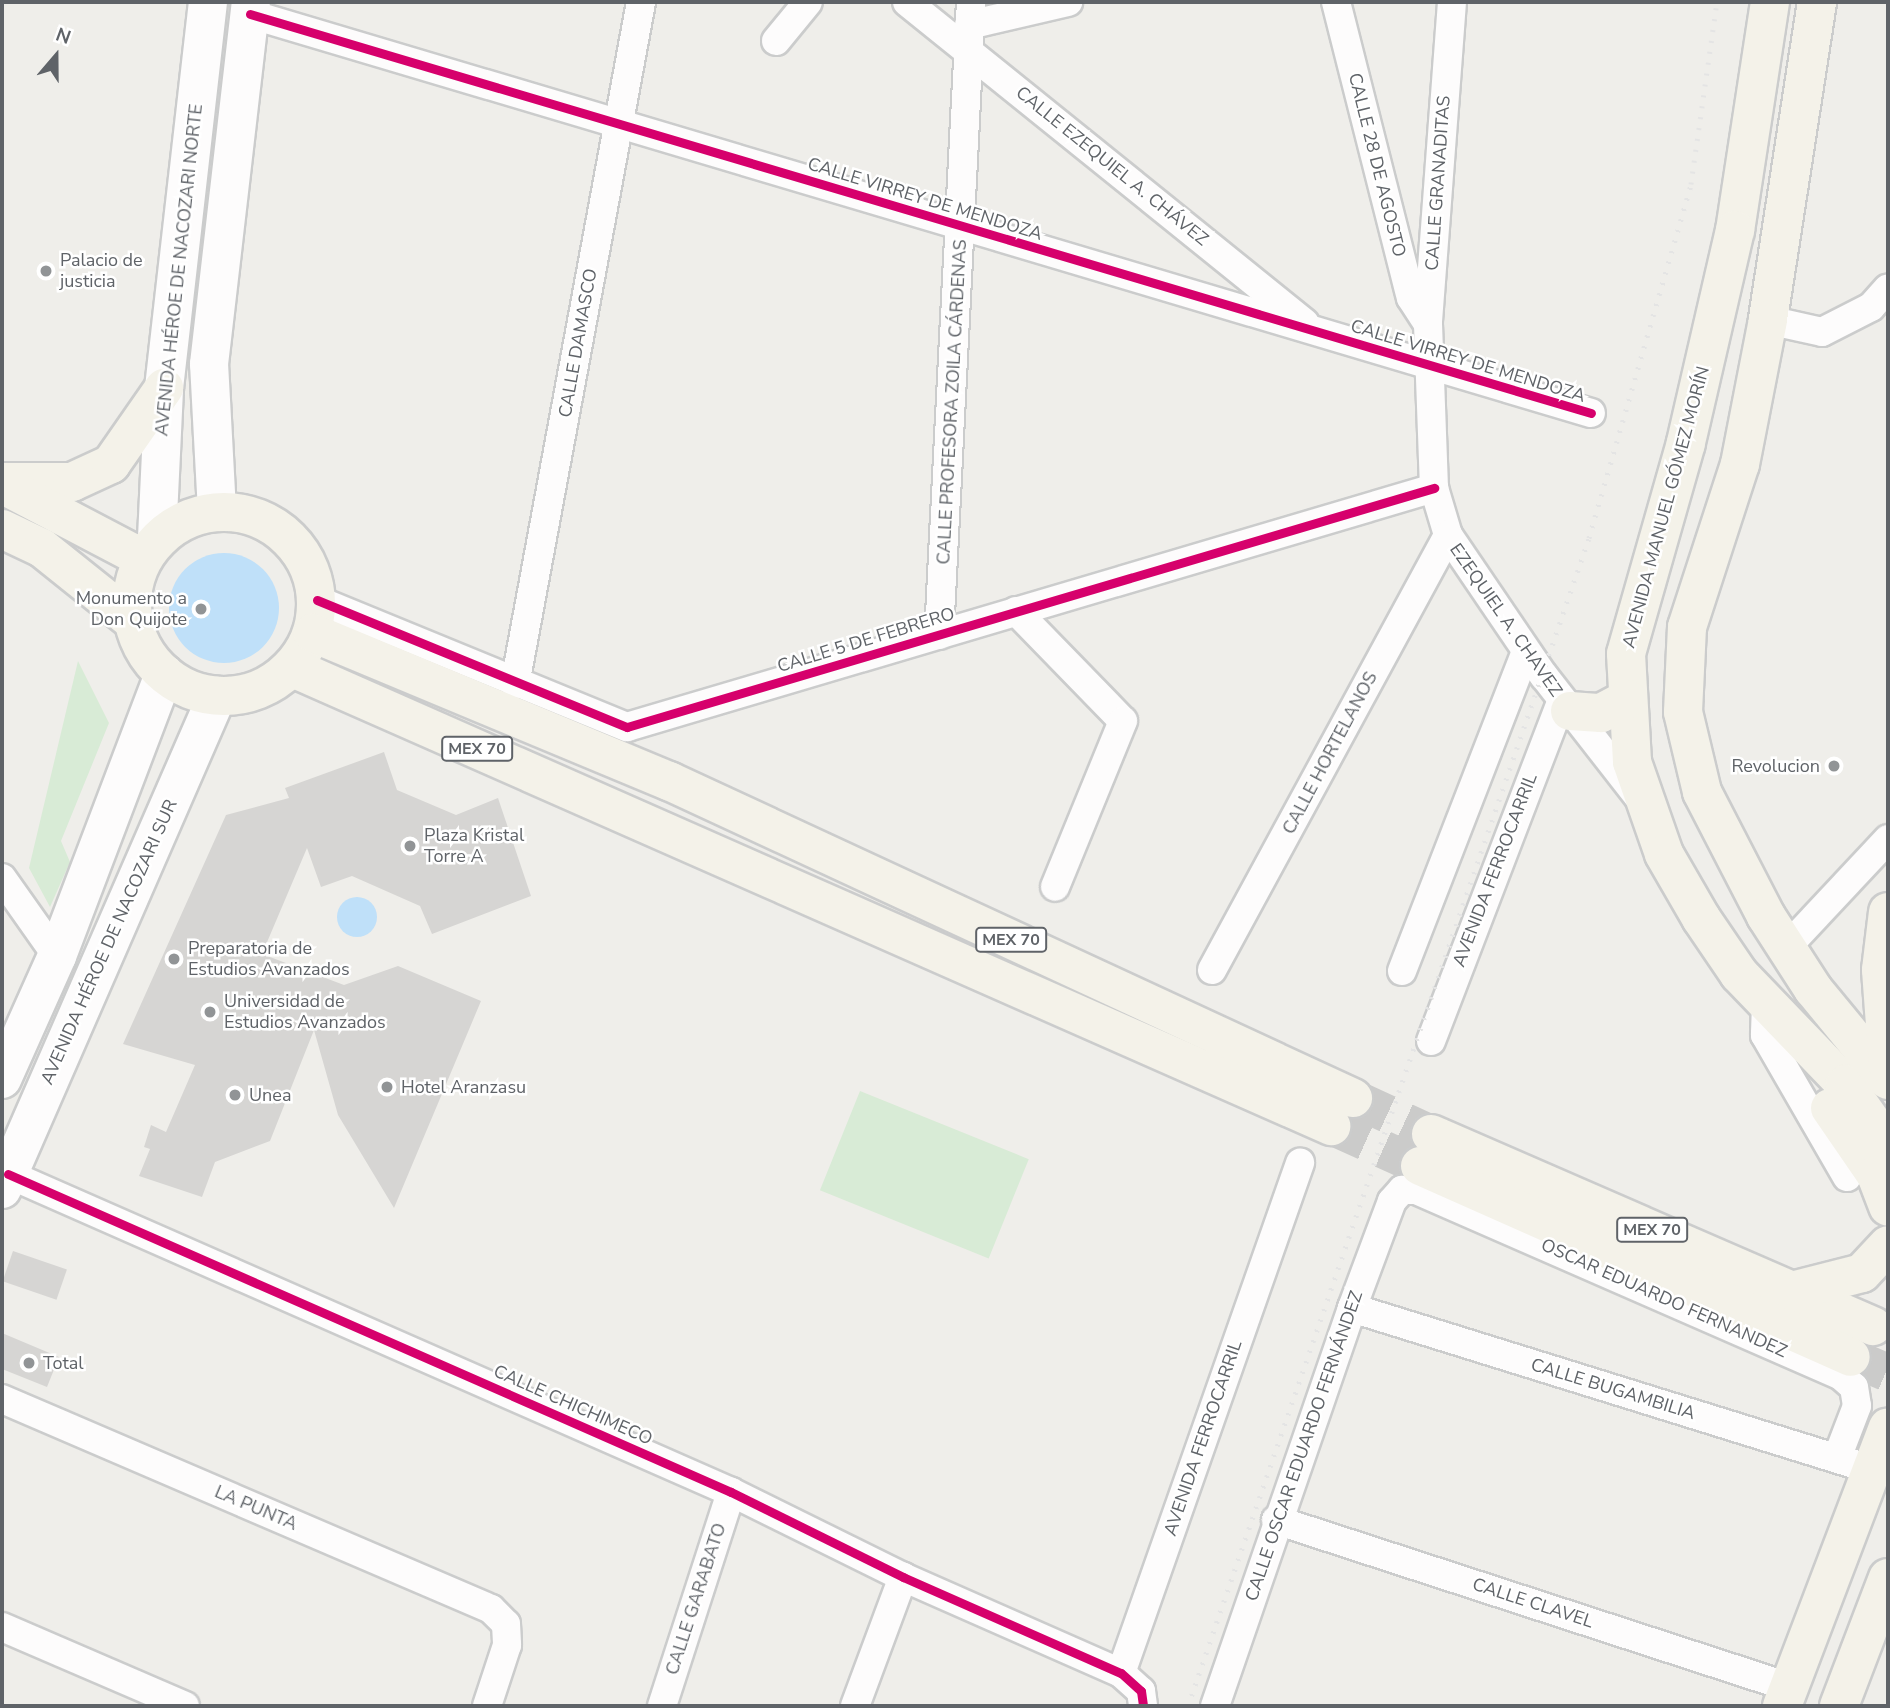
<!DOCTYPE html>
<html>
<head>
<meta charset="utf-8">
<style>
  body { margin:0 }
  #map { position:relative; width:1890px; height:1708px; overflow:hidden; background:#efeeea; font-family:"Nunito Sans",sans-serif }
  div>[style] { position:absolute }
  .green>* { inset:0; background:#d8ebd6; transform-origin:0 0 }
  .water>* { inset:0; background:#bfe0f9 }
  .round { border-radius:50% }
  .building>* { inset:0; background:#d6d5d3; transform-origin:0 0 }
  .primary-tunnel>* { height:38px; margin-top:-19px; transform-origin:0; background:repeating-linear-gradient(90deg,#cbcbca 0 38px,transparent 0 57px) }
  .roads { filter:drop-shadow(2px 0 #cbcccc) drop-shadow(-2px 0 #cbcccc) drop-shadow(0 2px #cbcccc) drop-shadow(0 -2px #cbcccc) }
  .street>* { height:28px; margin:-14px; padding:0 14px; transform-origin:14px; border-radius:14px; background:#fdfcfc }
  .secondary>* { height:38px; margin:-19px; padding:0 19px; transform-origin:19px; border-radius:19px; background:#fdfcfc }
  .primary>* { height:38px; margin:-19px; padding:0 19px; transform-origin:19px; border-radius:19px; background:#f4f2e9 }
  .primary>.ring { margin:-19px; padding:0; box-sizing:content-box; background:none; border:38px solid #f4f2e9; border-radius:50% }
  .rail>* { height:5px; margin-top:-2.5px; transform-origin:0; background:repeating-linear-gradient(90deg,#e4e4e4 0 2px,transparent 0 11px) }
  .cycleway>* { height:9px; margin:-4.5px; padding:0 4.5px; transform-origin:4.5px; border-radius:4.5px; background:#d6006c }
  .dots>* { width:19px; height:19px; translate:-50% -50%; box-sizing:border-box; border:4px solid #fff; border-radius:50% }
  span { translate:-50% -50%; white-space:nowrap; text-align:center; line-height:1.15; -webkit-text-stroke:5px #fff; paint-order:stroke }
  .shield-label span { padding:2px 5px; background:#fff; border:2px solid; border-radius:5px; -webkit-text-stroke-width:0 }
  .shield-label { font-size:16px; color:#5f6368; font-weight:700 }
  .street-label { font-size:18px; color:#5f6368 }
  .poi-label { font-size:18px; color:#5f6368 }
  .left { translate:0 -50%; text-align:left }
  .right { translate:-100% -50%; text-align:right }
  .frame { position:absolute; inset:0; border:4px solid #5f6368; pointer-events:none }
  .north { position:absolute; left:21px; top:21px; width:70px; height:70px; -webkit-text-stroke:5px #fff; paint-order:stroke; rotate:20deg; font-size:19px; font-weight:700; line-height:28px; text-align:center; color:#5f6368 }
  .north::after { content:''; display:block; margin:auto; width:24px; height:32px; background:#5f6368; clip-path:polygon(50% 0,100% 100%,50% 72%,0 100%) }
</style>
</head>
<body>
<div id="map">
  <div class="green">
    <i style="clip-path:polygon(78px 661px,109px 723px,61px 841px,70px 862px,50px 907px,29px 868px)"></i>
    <i style="left:860px;top:1091px;width:182px;height:107px;rotate:22deg"></i>
  </div>
  <div class="water">
    <i class="round" style="left:169px;top:553px;width:110px;height:110px"></i>
    <i class="round" style="left:337px;top:897px;width:40px;height:40px"></i>
  </div>
  <div class="building">
    <i style="clip-path:polygon(384px 752px,397px 790px,456px 815px,498px 798px,531px 896px,432px 934px,420px 906px,352px 876px,321px 887px,307px 848px,262px 954px,344px 985px,398px 966px,481px 1001px,394px 1208px,338px 1115px,314px 1030px,270px 1141px,215px 1162px,202px 1197px,139px 1176px,150px 1149px,144px 1147px,151px 1125px,166px 1132px,195px 1065px,123px 1044px,226px 815px,289px 798px,285px 788px)"></i>
    <i style="left:13px;top:1251px;width:57px;height:32px;rotate:19deg"></i>
    <i style="clip-path:polygon(2px 1333px,59px 1357px,47px 1387px,2px 1369px)"></i>
  </div>
  <div class="primary-tunnel">
    <i style="left:1353px;top:1098px;width:86px;rotate:24.8deg"></i>
    <i style="left:1331px;top:1126px;width:98px;rotate:24.2deg"></i>
    <i style="left:1851px;top:1357px;width:40px;rotate:23.4deg"></i>
  </div>
  <div class="roads">
    <div class="street">
      <i style="left:907px;top:2px;width:511px;rotate:38.89deg"></i>
      <i style="left:1336px;top:2px;width:305px;rotate:75.8deg"></i>
      <i style="left:1411px;top:298px;width:31px;rotate:57deg"></i>
      <i style="left:1452px;top:2px;width:323px;rotate:94.3deg"></i>
      <i style="left:1428px;top:324px;width:164px;rotate:87.9deg"></i>
      <i style="left:1434px;top:488px;width:49px;rotate:73.4deg"></i>
      <i style="left:1448px;top:535px;width:171px;rotate:55.8deg"></i>
      <i style="left:1544px;top:676px;width:151px;rotate:52deg"></i>
      <i style="left:250px;top:14px;width:1399px;rotate:16.57deg"></i>
      <i style="left:969px;top:25px;width:102px;rotate:-13.1deg"></i>
      <i style="left:776px;top:41px;width:50px;rotate:-50.6deg"></i>
      <i style="left:1768px;top:320px;width:55px;rotate:12.5deg"></i>
      <i style="left:1822px;top:332px;width:55px;rotate:-27deg"></i>
      <i style="left:1871px;top:307px;width:25px;rotate:-48deg"></i>
      <i style="left:317px;top:600px;width:335px;rotate:22.3deg"></i>
      <i style="left:627px;top:727px;width:842px;rotate:-16.5deg"></i>
      <i style="left:1016px;top:611px;width:153px;rotate:45.8deg"></i>
      <i style="left:1123px;top:721px;width:179px;rotate:112.3deg"></i>
      <i style="left:939px;top:635px;width:634px;rotate:-87.11deg"></i>
      <i style="left:515px;top:684px;width:694px;rotate:-79.53deg"></i>
      <i style="left:2px;top:878px;width:95px;rotate:54.8deg"></i>
      <i style="left:1786px;top:948px;width:149px;rotate:-46.9deg"></i>
      <i style="left:1212px;top:970px;width:495px;rotate:-61.5deg"></i>
      <i style="left:1402px;top:971px;width:343px;rotate:-68.8deg"></i>
      <i style="left:1766px;top:1004px;width:31px;rotate:92deg"></i>
      <i style="left:1765px;top:1035px;width:164px;rotate:60deg"></i>
      <i style="left:1431px;top:1041px;width:365px;rotate:-69deg"></i>
      <i style="left:8px;top:1174px;width:790px;rotate:23.74deg"></i>
      <i style="left:731px;top:1492px;width:192px;rotate:26.3deg"></i>
      <i style="left:903px;top:1577px;width:238px;rotate:23.8deg"></i>
      <i style="left:1121px;top:1673px;width:27px;rotate:42deg"></i>
      <i style="left:1141px;top:1691px;width:15px;rotate:82deg"></i>
      <i style="left:1352px;top:1308px;width:526px;rotate:17.26deg"></i>
      <i style="left:2px;top:1399px;width:532px;rotate:23.24deg"></i>
      <i style="left:491px;top:1609px;width:21px;rotate:45deg"></i>
      <i style="left:506px;top:1624px;width:21px;rotate:87deg"></i>
      <i style="left:507px;top:1645px;width:64px;rotate:108.2deg"></i>
      <i style="left:1276px;top:1520px;width:539px;rotate:18.03deg"></i>
      <i style="left:2px;top:1627px;width:199px;rotate:23.3deg"></i>
      <i style="left:1121px;top:1673px;width:541px;rotate:-70.66deg"></i>
      <i style="left:662px;top:1706px;width:225px;rotate:-72.1deg"></i>
      <i style="left:855px;top:1706px;width:138px;rotate:-69.6deg"></i>
      <i style="left:1215px;top:1706px;width:421px;rotate:-71deg"></i>
      <i style="left:1352px;top:1308px;width:114px;rotate:-69.5deg"></i>
      <i style="left:1392px;top:1201px;width:15px;rotate:-48deg"></i>
      <i style="left:1402px;top:1190px;width:14px"></i>
      <i style="left:1416px;top:1190px;width:463px;rotate:23.6deg"></i>
      <i style="left:1840px;top:1375px;width:18px;rotate:41deg"></i>
      <i style="left:1854px;top:1387px;width:19px;rotate:81deg"></i>
      <i style="left:1857px;top:1406px;width:56px;rotate:111deg"></i>
    </div>
    <div class="secondary">
      <i style="left:217px;top:511px;width:147px;rotate:-93.1deg"></i>
      <i style="left:209px;top:364px;width:364px;rotate:-83.4deg"></i>
      <i style="left:157px;top:538px;width:150px;rotate:-87.3deg"></i>
      <i style="left:164px;top:388px;width:388px;rotate:-83.5deg"></i>
      <i style="left:2px;top:1079px;width:135px;rotate:-65.9deg"></i>
      <i style="left:57px;top:956px;width:302px;rotate:-69.2deg"></i>
      <i style="left:2px;top:1189px;width:538px;rotate:-66.44deg"></i>
    </div>
    <div class="primary">
      <i style="left:1770px;top:2px;width:231px;rotate:98.7deg"></i>
      <i style="left:1735px;top:230px;width:219px;rotate:103deg"></i>
      <i style="left:1686px;top:443px;width:219px;rotate:105.9deg"></i>
      <i style="left:1626px;top:654px;width:108px;rotate:86.8deg"></i>
      <i style="left:1632px;top:762px;width:97px;rotate:70.8deg"></i>
      <i style="left:1664px;top:854px;width:74px;rotate:60deg"></i>
      <i style="left:1701px;top:918px;width:68px;rotate:55.8deg"></i>
      <i style="left:1739px;top:974px;width:153px;rotate:46.1deg"></i>
      <i style="left:1845px;top:1084px;width:75px;rotate:54.8deg"></i>
      <i style="left:1817px;top:2px;width:322px;rotate:98.8deg"></i>
      <i style="left:1768px;top:320px;width:147px;rotate:101deg"></i>
      <i style="left:1740px;top:464px;width:171px;rotate:108deg"></i>
      <i style="left:1687px;top:627px;width:85px;rotate:92.7deg"></i>
      <i style="left:1683px;top:712px;width:82px;rotate:76.6deg"></i>
      <i style="left:1702px;top:792px;width:140px;rotate:62.7deg"></i>
      <i style="left:1766px;top:916px;width:87px;rotate:57.2deg"></i>
      <i style="left:1813px;top:989px;width:118px;rotate:50.5deg"></i>
      <i style="left:2px;top:482px;width:70px"></i>
      <i style="left:72px;top:482px;width:43px;rotate:-24.8deg"></i>
      <i style="left:111px;top:464px;width:93px;rotate:-55.1deg"></i>
      <i style="left:5px;top:486px;width:155px;rotate:27.7deg"></i>
      <i class="ring" style="left:132px;top:512px;width:146px;height:146px"></i>
      <i style="left:2px;top:529px;width:44px;rotate:25.4deg"></i>
      <i style="left:42px;top:548px;width:117px;rotate:38.7deg"></i>
      <i style="left:313px;top:633px;width:386px;rotate:22.6deg"></i>
      <i style="left:669px;top:781px;width:754px;rotate:24.87deg"></i>
      <i style="left:293px;top:668px;width:1135px;rotate:23.81deg"></i>
      <i style="left:1570px;top:711px;width:31px;rotate:4deg"></i>
      <i style="left:1601px;top:713px;width:30px;rotate:-28deg"></i>
      <i style="left:1888px;top:912px;width:58px;rotate:96.9deg"></i>
      <i style="left:1881px;top:970px;width:96px;rotate:85.8deg"></i>
      <i style="left:1830px;top:1108px;width:81px;rotate:55.5deg"></i>
      <i style="left:1876px;top:1175px;width:34px;rotate:69deg"></i>
      <i style="left:1431px;top:1134px;width:482px;rotate:23.5deg"></i>
      <i style="left:1420px;top:1166px;width:471px;rotate:23.9deg"></i>
      <i style="left:1792px;top:1291px;width:72px;rotate:-14.4deg"></i>
      <i style="left:1862px;top:1273px;width:38px;rotate:-47deg"></i>
      <i style="left:1782px;top:1706px;width:298px;rotate:-69.2deg"></i>
      <i style="left:1839px;top:1706px;width:137px;rotate:-69.1deg"></i>
    </div>
  </div>
  <div class="rail">
    <i style="left:1188px;top:1706px;width:1235px;rotate:-71.05deg"></i>
    <i style="left:1589px;top:538px;width:368px;rotate:-73.9deg"></i>
    <i style="left:1691px;top:184px;width:184px;rotate:-81.9deg"></i>
  </div>
  <div class="cycleway">
    <i style="left:250px;top:14px;width:1399px;rotate:16.57deg"></i>
    <i style="left:317px;top:600px;width:335px;rotate:22.3deg"></i>
    <i style="left:627px;top:727px;width:842px;rotate:-16.5deg"></i>
    <i style="left:8px;top:1174px;width:790px;rotate:23.74deg"></i>
    <i style="left:731px;top:1492px;width:192px;rotate:26.3deg"></i>
    <i style="left:903px;top:1577px;width:238px;rotate:23.8deg"></i>
    <i style="left:1121px;top:1673px;width:27px;rotate:42deg"></i>
    <i style="left:1141px;top:1691px;width:15px;rotate:82deg"></i>
  </div>
  <div class="dots">
    <i style="left:46px;top:271px;background:#919496"></i>
    <i style="left:201px;top:609px;background:#919496"></i>
    <i style="left:1834px;top:766px;background:#919496"></i>
    <i style="left:410px;top:846px;background:#919496"></i>
    <i style="left:174px;top:959px;background:#919496"></i>
    <i style="left:210px;top:1012px;background:#919496"></i>
    <i style="left:387px;top:1087px;background:#919496"></i>
    <i style="left:235px;top:1095px;background:#919496"></i>
    <i style="left:29px;top:1363px;background:#919496"></i>
  </div>
  <div class="shield-label">
    <span style="left:477px;top:749px">MEX 70</span>
    <span style="left:1011px;top:940px">MEX 70</span>
    <span style="left:1652px;top:1230px">MEX 70</span>
  </div>
  <div class="street-label">
    <span style="left:1377px;top:165px;rotate:76deg">CALLE 28 DE AGOSTO</span>
    <span style="left:1112px;top:166px;rotate:39deg">CALLE EZEQUIEL A. CHÁVEZ</span>
    <span style="left:1438px;top:183px;rotate:-86deg">CALLE GRANADITAS</span>
    <span style="left:925px;top:199px;rotate:17deg">CALLE VIRREY DE MENDOZA</span>
    <span style="left:179px;top:270px;rotate:-84deg">AVENIDA HÉROE DE NACOZARI NORTE</span>
    <span style="left:578px;top:343px;rotate:-80deg">CALLE DAMASCO</span>
    <span style="left:1468px;top:361px;rotate:17deg">CALLE VIRREY DE MENDOZA</span>
    <span style="left:952px;top:402px;rotate:-87deg">CALLE PROFESORA ZOILA CÁRDENAS</span>
    <span style="left:1666px;top:507px;rotate:-75deg">AVENIDA MANUEL GÓMEZ MORÍN</span>
    <span style="left:1506px;top:620px;rotate:55deg">EZEQUIEL A. CHAVEZ</span>
    <span style="left:866px;top:640px;rotate:-17deg">CALLE 5 DE FEBRERO</span>
    <span style="left:1330px;top:753px;rotate:-62deg">CALLE HORTELANOS</span>
    <span style="left:1495px;top:870px;rotate:-69deg">AVENIDA FERROCARRIL</span>
    <span style="left:109px;top:942px;rotate:-66deg">AVENIDA HÉROE DE NACOZARI SUR</span>
    <span style="left:1664px;top:1298px;rotate:24deg">OSCAR EDUARDO FERNANDEZ</span>
    <span style="left:1613px;top:1389px;rotate:17deg">CALLE BUGAMBILIA</span>
    <span style="left:573px;top:1405px;rotate:24deg">CALLE CHICHIMECO</span>
    <span style="left:1203px;top:1438px;rotate:-71deg">AVENIDA FERROCARRIL</span>
    <span style="left:1304px;top:1446px;rotate:-71deg">CALLE OSCAR EDUARDO FERNÁNDEZ</span>
    <span style="left:256px;top:1508px;rotate:23deg">LA PUNTA</span>
    <span style="left:696px;top:1599px;rotate:-72deg">CALLE GARABATO</span>
    <span style="left:1533px;top:1603px;rotate:18deg">CALLE CLAVEL</span>
  </div>
  <div class="poi-label">
    <span class="left" style="left:60px;top:271px">Palacio de<br>justicia</span>
    <span class="right" style="left:187px;top:609px">Monumento a<br>Don Quijote</span>
    <span class="right" style="left:1820px;top:766px">Revolucion</span>
    <span class="left" style="left:424px;top:846px">Plaza Kristal<br>Torre A</span>
    <span class="left" style="left:188px;top:959px">Preparatoria de<br>Estudios Avanzados</span>
    <span class="left" style="left:224px;top:1012px">Universidad de<br>Estudios Avanzados</span>
    <span class="left" style="left:401px;top:1087px">Hotel Aranzasu</span>
    <span class="left" style="left:249px;top:1095px">Unea</span>
    <span class="left" style="left:43px;top:1363px">Total</span>
  </div>
  <div class="frame"></div>
  <div class="north">N</div>
</div>
</body>
</html>
